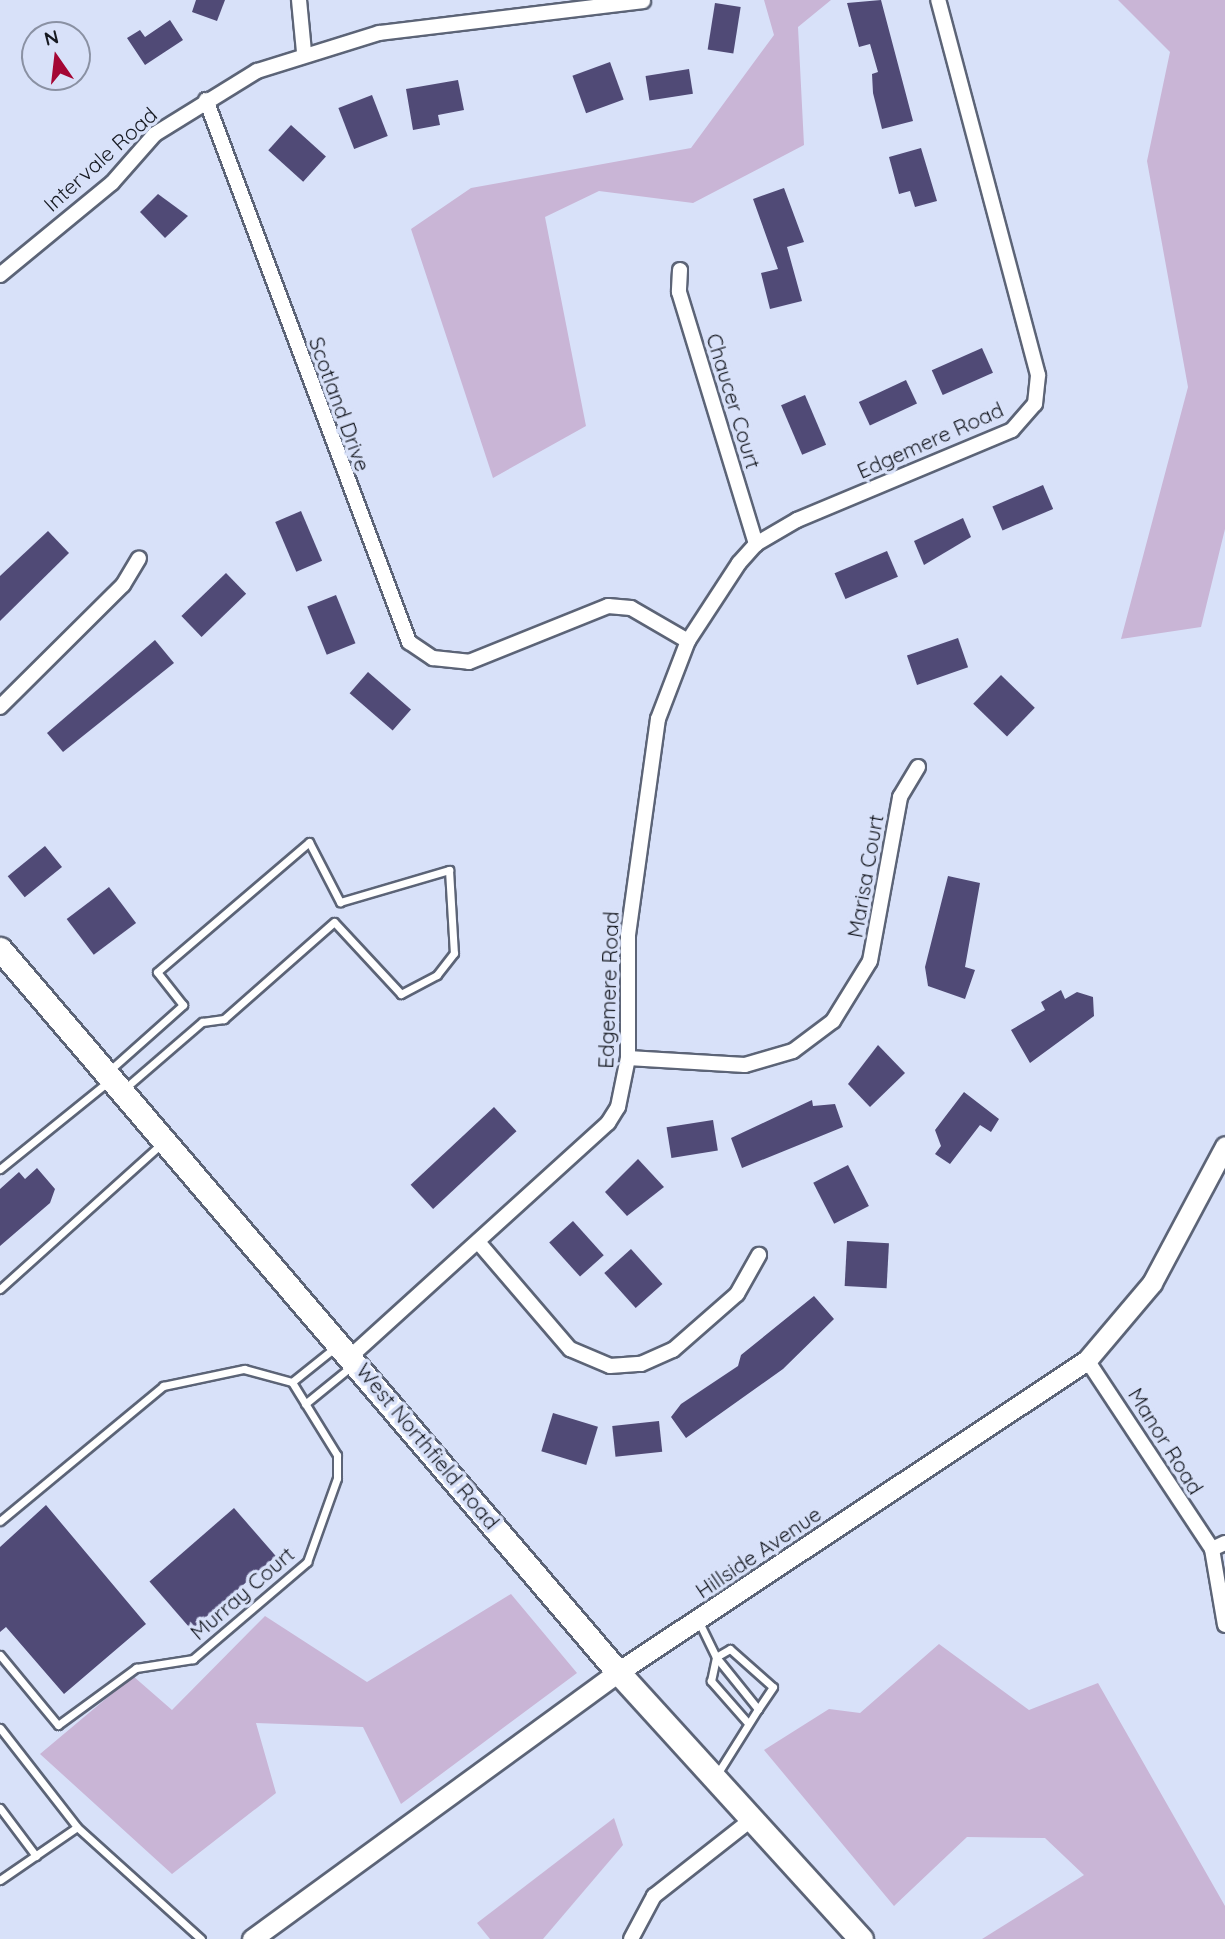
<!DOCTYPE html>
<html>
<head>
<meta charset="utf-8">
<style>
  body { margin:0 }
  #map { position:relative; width:1225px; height:1939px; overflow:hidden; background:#d8e1f9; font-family:Quicksand,sans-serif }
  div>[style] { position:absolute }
  .green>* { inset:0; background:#c9b5d6 }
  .building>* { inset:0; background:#504a76; transform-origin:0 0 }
  .roads { filter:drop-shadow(2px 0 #5c6477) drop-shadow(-2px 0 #5c6477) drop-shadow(0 2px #5c6477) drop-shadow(0 -2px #5c6477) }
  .lane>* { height:7px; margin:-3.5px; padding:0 3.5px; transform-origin:3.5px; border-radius:3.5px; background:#fff }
  .street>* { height:14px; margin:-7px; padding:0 7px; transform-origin:7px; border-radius:7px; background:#fff }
  .secondary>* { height:19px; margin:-9.5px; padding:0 9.5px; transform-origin:9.5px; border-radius:9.5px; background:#fff }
  .primary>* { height:23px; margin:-11.5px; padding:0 11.5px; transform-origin:11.5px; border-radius:11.5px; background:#fff }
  span { translate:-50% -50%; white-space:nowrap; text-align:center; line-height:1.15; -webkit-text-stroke:7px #d8e1f9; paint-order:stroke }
  .street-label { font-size:21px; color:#161921 }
  .north { position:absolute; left:21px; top:21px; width:70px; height:70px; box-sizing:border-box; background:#d8e1f9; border:2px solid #8a91a3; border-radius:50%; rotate:346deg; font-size:19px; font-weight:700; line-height:28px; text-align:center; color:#161921 }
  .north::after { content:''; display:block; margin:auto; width:24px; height:32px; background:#a40634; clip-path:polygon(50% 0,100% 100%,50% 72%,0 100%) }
</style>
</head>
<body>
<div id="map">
  <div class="green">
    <i style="clip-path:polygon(764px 0,831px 0,798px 27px,804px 145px,693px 203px,599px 191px,545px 217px,586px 426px,493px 478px,411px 229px,471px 188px,691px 148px,774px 35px)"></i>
    <i style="clip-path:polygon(1118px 0,1225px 0,1225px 529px,1201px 627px,1121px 639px,1188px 387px,1147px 161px,1170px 52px)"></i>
    <i style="clip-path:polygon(511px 1594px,577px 1673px,401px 1804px,363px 1727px,256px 1723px,276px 1793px,172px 1874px,40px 1754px,133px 1676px,172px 1710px,265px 1616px,367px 1682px)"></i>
    <i style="clip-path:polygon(939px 1644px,1029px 1710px,1098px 1683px,1225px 1906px,1225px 1939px,982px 1939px,1084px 1875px,1045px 1838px,967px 1837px,894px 1906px,764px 1750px,829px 1709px,860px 1713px)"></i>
    <i style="clip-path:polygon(614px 1818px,623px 1845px,543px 1939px,490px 1939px,477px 1923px)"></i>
  </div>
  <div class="building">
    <i style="clip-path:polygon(196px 0,225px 0,217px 21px,192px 12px)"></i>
    <i style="clip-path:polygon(881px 0,913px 121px,882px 129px,873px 93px,872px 74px,878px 72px,870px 44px,859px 47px,847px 3px)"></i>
    <i style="left:715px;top:3px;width:26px;height:47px;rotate:9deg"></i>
    <i style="clip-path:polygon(170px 20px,183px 40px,145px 65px,127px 38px,140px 30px,145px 37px)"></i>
    <i style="left:610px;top:62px;width:40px;height:40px;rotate:70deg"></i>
    <i style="left:689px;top:69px;width:25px;height:44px;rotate:81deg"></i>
    <i style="clip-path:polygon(458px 80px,464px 110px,438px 115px,440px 125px,413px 130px,406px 89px)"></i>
    <i style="left:372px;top:95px;width:44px;height:36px;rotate:69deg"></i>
    <i style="left:291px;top:125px;width:47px;height:34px;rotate:42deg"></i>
    <i style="clip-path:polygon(921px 148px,937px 201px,915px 207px,910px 191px,899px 194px,889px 157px)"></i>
    <i style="clip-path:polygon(784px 188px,804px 242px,787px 247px,802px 301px,770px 309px,761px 273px,778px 269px,753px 199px)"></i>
    <i style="clip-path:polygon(158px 194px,188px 216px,165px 238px,140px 212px)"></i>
    <i style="left:982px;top:348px;width:27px;height:55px;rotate:66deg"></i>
    <i style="left:906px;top:380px;width:26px;height:52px;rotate:65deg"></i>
    <i style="left:805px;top:395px;width:54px;height:26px;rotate:67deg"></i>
    <i style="left:1043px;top:485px;width:26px;height:55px;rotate:67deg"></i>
    <i style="left:301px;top:511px;width:54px;height:28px;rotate:67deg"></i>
    <i style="clip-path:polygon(963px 518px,971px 537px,924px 565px,914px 541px)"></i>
    <i style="clip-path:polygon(48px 531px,69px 553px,0 621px,0 576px)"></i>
    <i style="left:887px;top:551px;width:28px;height:57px;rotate:67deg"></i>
    <i style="left:226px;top:573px;width:29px;height:62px;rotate:46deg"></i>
    <i style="left:336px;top:595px;width:52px;height:31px;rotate:68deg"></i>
    <i style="left:958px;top:638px;width:31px;height:54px;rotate:71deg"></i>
    <i style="clip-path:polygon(155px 640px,174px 663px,63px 752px,47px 733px)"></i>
    <i style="left:368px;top:672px;width:57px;height:28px;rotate:41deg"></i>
    <i style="left:1001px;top:675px;width:47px;height:40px;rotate:44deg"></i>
    <i style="left:45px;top:846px;width:27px;height:48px;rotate:51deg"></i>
    <i style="clip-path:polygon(948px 876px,980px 883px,965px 967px,975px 970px,965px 999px,928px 986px,925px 967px)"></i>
    <i style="left:109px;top:887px;width:45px;height:53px;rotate:53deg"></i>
    <i style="clip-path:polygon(1061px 990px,1065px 999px,1077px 992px,1093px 997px,1094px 1016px,1030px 1063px,1011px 1030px,1045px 1010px,1041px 1002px)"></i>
    <i style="clip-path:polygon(878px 1045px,905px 1073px,870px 1107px,848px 1084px)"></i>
    <i style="clip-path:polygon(964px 1092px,999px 1119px,991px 1132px,980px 1125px,950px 1164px,935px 1154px,941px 1146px,935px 1130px)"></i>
    <i style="clip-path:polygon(812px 1100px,813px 1106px,835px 1104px,843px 1127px,742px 1168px,731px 1138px)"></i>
    <i style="left:494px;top:1107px;width:33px;height:114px;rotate:47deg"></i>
    <i style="left:713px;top:1120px;width:31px;height:47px;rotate:81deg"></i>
    <i style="clip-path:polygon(638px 1159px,664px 1187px,627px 1216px,605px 1192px)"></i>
    <i style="left:848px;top:1165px;width:46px;height:39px;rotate:63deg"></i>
    <i style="clip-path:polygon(37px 1168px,55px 1189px,50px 1203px,0 1246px,0 1189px,19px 1172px,25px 1179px)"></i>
    <i style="left:573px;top:1221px;width:46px;height:32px;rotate:48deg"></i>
    <i style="left:847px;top:1241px;width:42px;height:45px;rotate:3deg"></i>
    <i style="left:631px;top:1249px;width:47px;height:36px;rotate:48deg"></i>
    <i style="clip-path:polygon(814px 1296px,834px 1319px,783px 1369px,686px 1438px,671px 1417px,681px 1404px,738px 1366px,741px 1355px)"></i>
    <i style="left:553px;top:1413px;width:47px;height:40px;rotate:17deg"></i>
    <i style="left:659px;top:1421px;width:31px;height:47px;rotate:84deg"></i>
    <i style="clip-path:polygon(46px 1505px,146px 1624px,64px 1694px,6px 1627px,0 1632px,0 1547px)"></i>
    <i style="left:234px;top:1508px;width:64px;height:112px;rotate:49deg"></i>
  </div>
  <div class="roads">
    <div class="lane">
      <i style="left:110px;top:1070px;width:98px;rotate:-41.7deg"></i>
      <i style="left:183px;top:1005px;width:42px;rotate:-128.2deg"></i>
      <i style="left:157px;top:972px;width:200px;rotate:-40.5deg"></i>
      <i style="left:309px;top:842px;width:68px;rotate:62.7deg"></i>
      <i style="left:340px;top:902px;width:114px;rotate:-16.4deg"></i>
      <i style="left:449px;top:870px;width:83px;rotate:86.6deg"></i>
      <i style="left:454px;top:953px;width:28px;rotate:128deg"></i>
      <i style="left:437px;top:975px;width:41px;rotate:152.2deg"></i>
      <i style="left:401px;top:994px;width:98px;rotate:-132.9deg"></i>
      <i style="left:334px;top:922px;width:147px;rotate:138.6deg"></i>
      <i style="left:224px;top:1019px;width:22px;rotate:172deg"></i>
      <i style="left:202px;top:1022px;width:104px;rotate:139.3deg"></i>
      <i style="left:0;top:1169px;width:140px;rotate:-38.9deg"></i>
      <i style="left:0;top:1289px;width:217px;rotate:-42deg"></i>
      <i style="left:292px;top:1382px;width:58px;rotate:-38.7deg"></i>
      <i style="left:305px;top:1404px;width:62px;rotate:-39.1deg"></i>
      <i style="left:0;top:1521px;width:212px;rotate:-39.6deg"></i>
      <i style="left:163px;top:1386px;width:83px;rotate:-11.9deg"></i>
      <i style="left:244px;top:1369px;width:50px;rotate:15.2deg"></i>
      <i style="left:698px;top:1620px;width:41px;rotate:64.1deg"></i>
      <i style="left:716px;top:1657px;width:67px;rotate:51.1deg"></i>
      <i style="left:758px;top:1709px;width:79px;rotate:122.1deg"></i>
      <i style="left:0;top:1655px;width:91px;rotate:50.4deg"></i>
      <i style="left:58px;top:1725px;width:97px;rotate:-36.2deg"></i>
      <i style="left:136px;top:1668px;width:58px;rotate:-9deg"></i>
      <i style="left:193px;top:1659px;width:150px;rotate:-40.4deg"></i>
      <i style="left:307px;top:1562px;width:89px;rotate:-70.3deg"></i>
      <i style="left:337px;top:1478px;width:23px;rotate:-90deg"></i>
      <i style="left:337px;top:1455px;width:86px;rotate:-121.7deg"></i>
      <i style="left:747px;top:1722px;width:55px;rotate:-131.3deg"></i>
      <i style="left:711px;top:1681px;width:25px;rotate:-78deg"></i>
      <i style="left:716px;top:1657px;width:16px;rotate:-30deg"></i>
      <i style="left:730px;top:1649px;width:57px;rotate:41.5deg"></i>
      <i style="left:773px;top:1687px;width:27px;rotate:124deg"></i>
      <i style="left:0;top:1728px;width:125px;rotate:52.1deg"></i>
      <i style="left:77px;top:1827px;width:167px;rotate:42.1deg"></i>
      <i style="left:0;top:1808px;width:60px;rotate:53.1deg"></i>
      <i style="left:0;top:1880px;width:93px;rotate:-34.5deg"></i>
    </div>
    <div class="street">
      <i style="left:299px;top:0;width:52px;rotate:84.5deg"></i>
      <i style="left:206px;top:100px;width:579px;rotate:69.47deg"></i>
      <i style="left:409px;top:642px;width:29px;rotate:34deg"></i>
      <i style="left:433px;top:658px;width:36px;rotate:6deg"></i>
      <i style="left:469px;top:662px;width:150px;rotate:-21.9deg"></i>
      <i style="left:608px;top:606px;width:23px;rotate:5deg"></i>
      <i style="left:631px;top:608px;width:66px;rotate:30.1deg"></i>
      <i style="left:680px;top:270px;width:22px;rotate:93deg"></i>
      <i style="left:679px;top:292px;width:264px;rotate:73deg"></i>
      <i style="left:0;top:275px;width:145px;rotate:-39.4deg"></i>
      <i style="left:112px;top:183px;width:65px;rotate:-48.7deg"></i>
      <i style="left:155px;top:134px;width:120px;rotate:-31.7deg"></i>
      <i style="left:257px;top:71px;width:128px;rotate:-17.3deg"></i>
      <i style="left:379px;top:33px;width:266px;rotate:-6.9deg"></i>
      <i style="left:0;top:707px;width:173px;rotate:-44.8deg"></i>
      <i style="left:123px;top:585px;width:31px;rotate:-59deg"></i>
      <i style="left:628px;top:1058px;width:117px;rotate:3.4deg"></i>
      <i style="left:745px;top:1065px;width:50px;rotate:-16.3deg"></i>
      <i style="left:793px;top:1051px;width:50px;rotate:-36.9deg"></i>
      <i style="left:833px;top:1021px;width:70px;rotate:-58.3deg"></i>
      <i style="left:870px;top:961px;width:167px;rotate:-79.6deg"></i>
      <i style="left:900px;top:797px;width:35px;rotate:-59deg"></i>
      <i style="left:479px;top:1243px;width:140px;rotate:49.4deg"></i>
      <i style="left:570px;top:1349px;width:43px;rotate:23deg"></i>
      <i style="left:610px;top:1366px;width:31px;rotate:-4deg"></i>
      <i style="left:641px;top:1364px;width:35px;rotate:-24deg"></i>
      <i style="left:673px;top:1350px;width:85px;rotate:-41.2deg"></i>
      <i style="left:737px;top:1294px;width:45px;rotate:-60.6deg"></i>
      <i style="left:351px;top:1356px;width:347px;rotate:-42.2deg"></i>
      <i style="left:608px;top:1123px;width:19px;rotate:-58deg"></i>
      <i style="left:618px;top:1107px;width:50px;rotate:-78.5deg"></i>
      <i style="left:628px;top:1058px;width:123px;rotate:-90deg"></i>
      <i style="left:628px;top:935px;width:218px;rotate:-82.1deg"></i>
      <i style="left:658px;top:719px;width:84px;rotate:-69deg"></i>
      <i style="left:688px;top:641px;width:93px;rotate:-56.8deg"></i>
      <i style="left:739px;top:563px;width:25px;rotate:-48deg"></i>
      <i style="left:756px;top:544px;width:48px;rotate:-30.3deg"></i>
      <i style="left:797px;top:520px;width:233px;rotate:-22.7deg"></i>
      <i style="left:1012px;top:430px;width:35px;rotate:-49deg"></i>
      <i style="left:1035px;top:404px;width:29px;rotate:-84deg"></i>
      <i style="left:1038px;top:375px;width:388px;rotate:-104.9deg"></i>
      <i style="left:1087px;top:1360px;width:227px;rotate:56.5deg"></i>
      <i style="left:1212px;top:1549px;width:77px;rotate:80.3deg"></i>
      <i style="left:1212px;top:1549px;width:14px;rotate:-25deg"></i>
      <i style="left:631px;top:1939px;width:49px;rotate:-61.9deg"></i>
      <i style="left:654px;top:1896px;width:123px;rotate:-38.1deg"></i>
    </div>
    <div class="secondary">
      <i style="left:252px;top:1939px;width:453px;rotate:-36.1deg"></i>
      <i style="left:618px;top:1672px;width:563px;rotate:-33.63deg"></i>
      <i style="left:1087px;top:1360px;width:101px;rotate:-49.8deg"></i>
      <i style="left:1152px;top:1283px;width:155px;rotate:-61.9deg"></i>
    </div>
    <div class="primary">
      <i style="left:0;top:949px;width:951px;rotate:49.48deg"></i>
      <i style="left:618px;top:1672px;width:361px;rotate:47.7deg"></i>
    </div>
  </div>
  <div class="street-label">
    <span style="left:100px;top:159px;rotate:-42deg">Intervale Road</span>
    <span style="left:734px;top:401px;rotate:73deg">Chaucer Court</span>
    <span style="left:340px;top:404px;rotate:70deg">Scotland Drive</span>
    <span style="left:930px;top:440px;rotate:-24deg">Edgemere Road</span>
    <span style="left:865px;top:876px;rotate:-80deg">Marisa Court</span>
    <span style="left:608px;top:990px;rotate:-88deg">Edgemere Road</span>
    <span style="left:1166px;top:1441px;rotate:58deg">Manor Road</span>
    <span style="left:428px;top:1446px;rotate:50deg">West Northfield Road</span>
    <span style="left:758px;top:1552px;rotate:-34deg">Hillside Avenue</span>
    <span style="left:242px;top:1593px;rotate:-41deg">Murray Court</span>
  </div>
  <div class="north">N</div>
</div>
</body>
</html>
